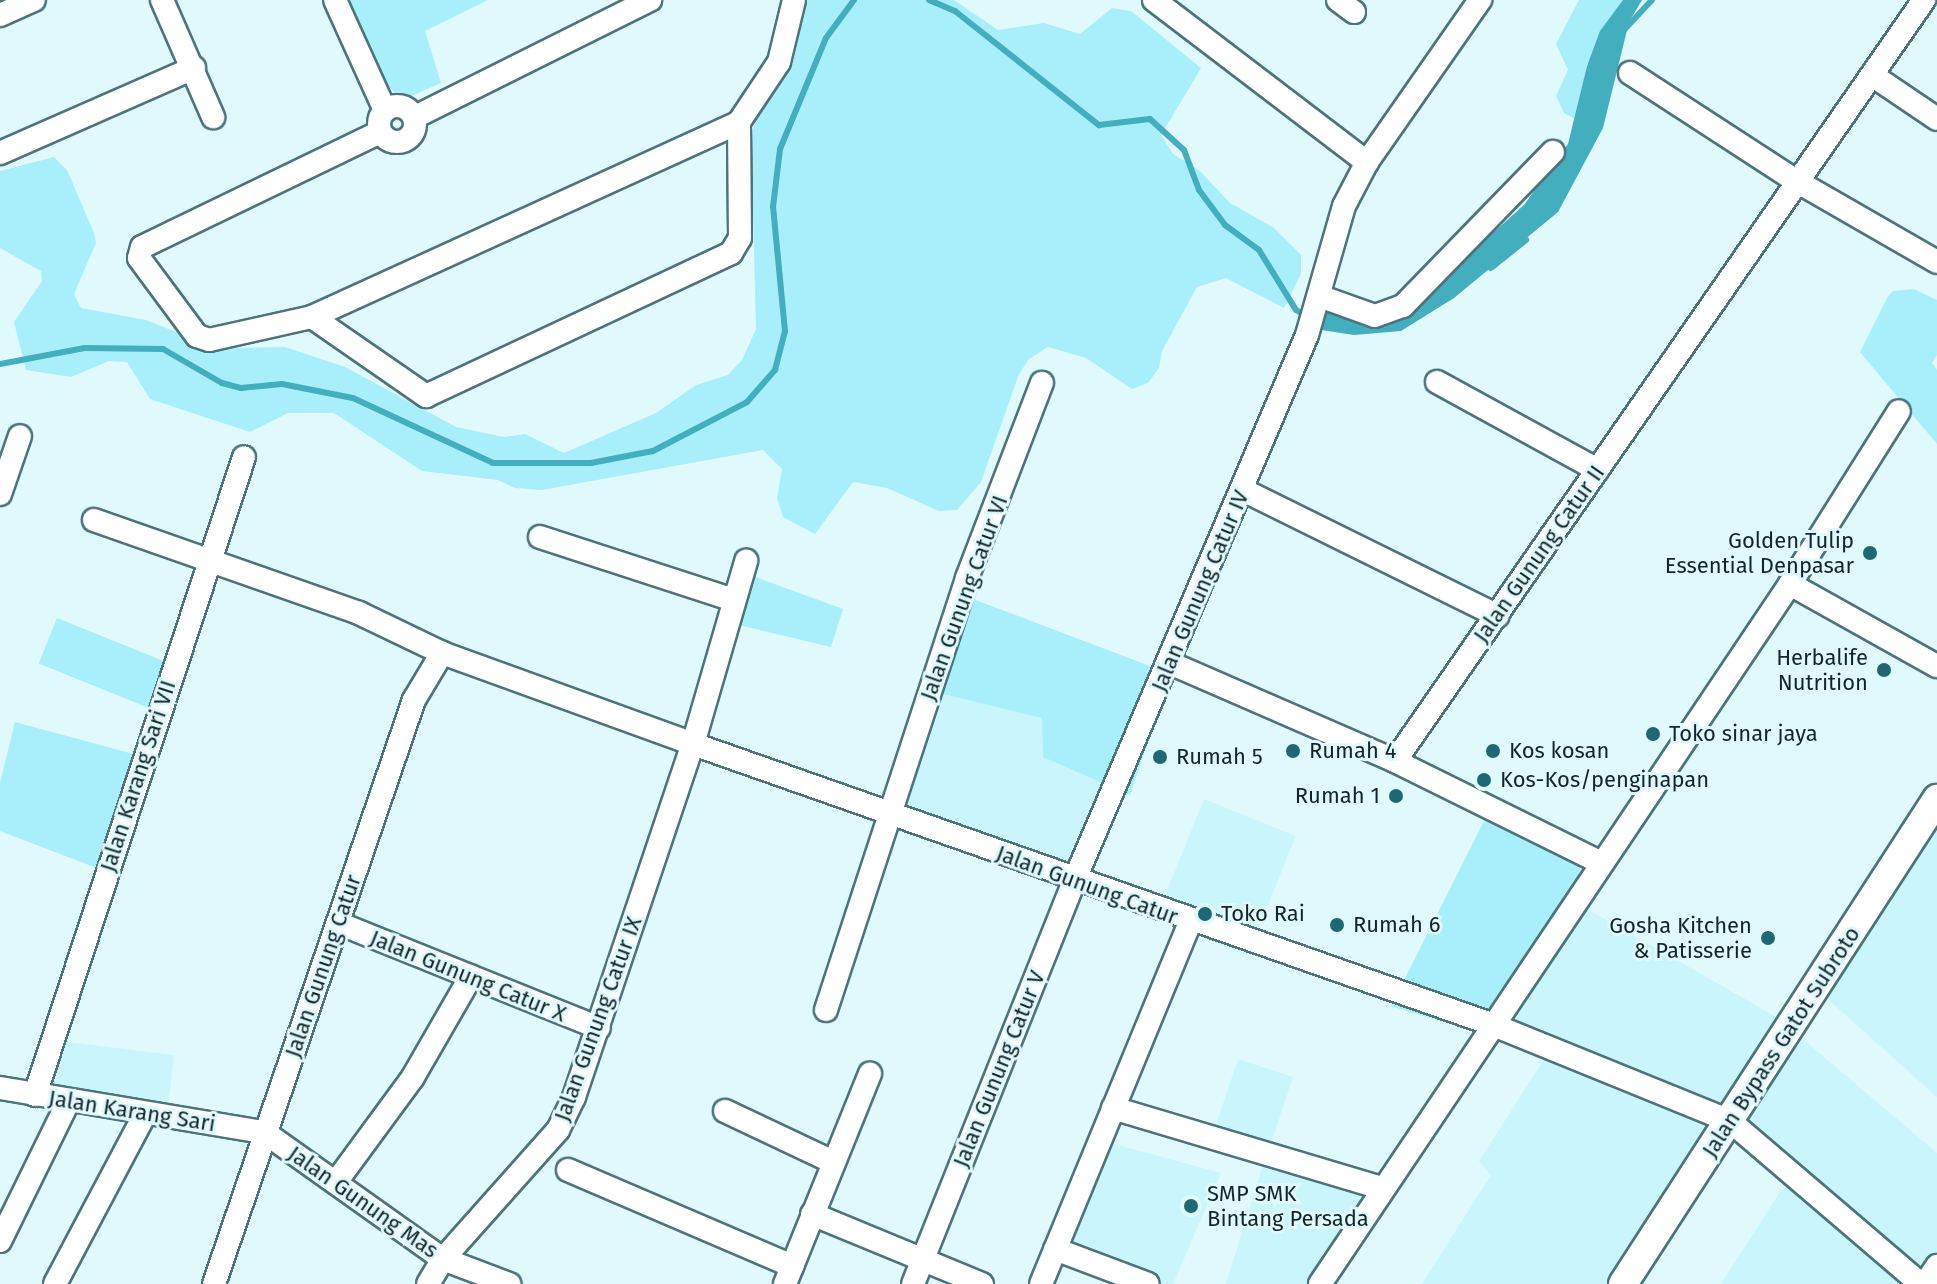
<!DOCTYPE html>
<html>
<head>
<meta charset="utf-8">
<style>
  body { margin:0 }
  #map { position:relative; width:1937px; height:1284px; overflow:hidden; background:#dff9fd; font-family:"Fira Sans",sans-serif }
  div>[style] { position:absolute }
  .built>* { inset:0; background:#cbf5fc; transform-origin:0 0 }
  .green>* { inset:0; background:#a9effb; transform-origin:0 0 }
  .water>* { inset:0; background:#42aebe }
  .stream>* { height:6px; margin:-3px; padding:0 3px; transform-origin:3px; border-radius:3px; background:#42aebe }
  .roads { filter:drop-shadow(2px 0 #4c747a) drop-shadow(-2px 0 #4c747a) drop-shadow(0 2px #4c747a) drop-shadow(0 -2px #4c747a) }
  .minor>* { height:22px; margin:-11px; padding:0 11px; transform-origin:11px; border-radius:11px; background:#fff }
  .minor>.ring { margin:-11px; padding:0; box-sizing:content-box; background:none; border:22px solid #fff; border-radius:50% }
  .major>* { height:28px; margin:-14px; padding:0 14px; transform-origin:14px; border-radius:14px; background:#fff }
  .dots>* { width:22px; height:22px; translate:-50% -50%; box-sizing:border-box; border:4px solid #dff9fd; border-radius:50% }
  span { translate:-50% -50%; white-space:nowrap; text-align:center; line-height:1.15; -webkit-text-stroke:6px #dff9fd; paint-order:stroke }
  .poi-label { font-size:22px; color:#142527 }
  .right { translate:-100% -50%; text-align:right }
  .left { translate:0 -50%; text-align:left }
  .street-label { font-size:22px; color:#142527 }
</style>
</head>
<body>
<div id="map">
  <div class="built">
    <i style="clip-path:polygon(935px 692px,1043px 718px,1113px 788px,1071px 888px,887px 814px)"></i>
    <i style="clip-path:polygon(1933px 781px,1937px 784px,1937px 1097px,1804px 978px)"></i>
    <i style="left:1204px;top:799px;width:99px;height:129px;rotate:22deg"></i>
    <i style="clip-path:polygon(1568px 898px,1778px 1018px,1937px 1153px,1937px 1284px,1721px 1284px,1798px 1164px,1742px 1114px,1631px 1284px,1422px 1284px,1491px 1175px,1479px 1161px,1547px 1055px,1485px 1035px)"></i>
    <i style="clip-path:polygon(42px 1039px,174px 1055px,167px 1115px,27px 1085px)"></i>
    <i style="clip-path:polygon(1238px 1059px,1293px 1077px,1266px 1158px,1377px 1201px,1331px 1284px,1226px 1284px,1265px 1158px,1211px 1140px)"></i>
    <i style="clip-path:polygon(1096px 1139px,1221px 1173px,1173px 1284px,1138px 1284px,1047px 1251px)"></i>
  </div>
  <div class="green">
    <i style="clip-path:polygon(348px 0,488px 0,425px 31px,441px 83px,402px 100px,387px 85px)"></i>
    <i style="clip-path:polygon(803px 0,954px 0,998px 30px,1044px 23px,1080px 34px,1112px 8px,1131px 11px,1201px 68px,1161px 135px,1173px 154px,1199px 170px,1230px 203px,1274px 228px,1301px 255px,1301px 274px,1284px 308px,1226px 278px,1197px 287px,1162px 351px,1159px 368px,1148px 383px,1132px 389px,1086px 358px,1048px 347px,1029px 359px,1019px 374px,981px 482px,957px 510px,939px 511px,887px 488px,853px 482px,815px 534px,783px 517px,777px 498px,782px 469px,763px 450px,542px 490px,515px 488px,498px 480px,422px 471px,334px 413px,288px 413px,250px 432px,150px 399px,127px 362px,109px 361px,71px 377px,26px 370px,14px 322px,42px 281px,41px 271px,0 248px,0 171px,54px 157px,67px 170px,94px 233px,96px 243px,74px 294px,81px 308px,146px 320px,216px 348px,285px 347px,345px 367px,456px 427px,504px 437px,525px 434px,564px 453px,656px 413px,696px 385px,728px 375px,742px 360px,756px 329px,751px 134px)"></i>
    <i style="clip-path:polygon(1579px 0,1623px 0,1587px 65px,1575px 119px,1564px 113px,1556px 96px,1568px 70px,1556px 44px)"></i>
    <i style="clip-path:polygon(1914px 289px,1937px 300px,1937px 355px,1932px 363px,1937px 370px,1937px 444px,1860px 352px,1887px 298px,1893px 291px)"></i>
    <i style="clip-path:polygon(750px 575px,843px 609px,831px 647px,730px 623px)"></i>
    <i style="clip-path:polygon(965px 596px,1171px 674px,1130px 795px,1043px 757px,1042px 718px,935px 692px)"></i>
    <i style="left:57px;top:618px;width:131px;height:49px;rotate:22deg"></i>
    <i style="clip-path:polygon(15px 722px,141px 756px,115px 875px,0 831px,0 783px)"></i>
    <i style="clip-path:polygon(1488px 813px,1572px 855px,1584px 876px,1485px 1035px,1391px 1006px)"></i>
  </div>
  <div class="water">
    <i style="clip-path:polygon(1623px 0,1642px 0,1629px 22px,1603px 128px,1558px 212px,1454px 298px,1401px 331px,1354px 335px,1315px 329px,1323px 307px,1345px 311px,1418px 300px,1524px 205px,1568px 144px,1587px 66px,1600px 31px)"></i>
  </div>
  <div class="stream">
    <i style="left:929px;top:0;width:28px;rotate:23deg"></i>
    <i style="left:955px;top:11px;width:184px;rotate:38.4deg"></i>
    <i style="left:1099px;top:125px;width:51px;rotate:-6.7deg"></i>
    <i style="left:1150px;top:119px;width:46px;rotate:42.4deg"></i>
    <i style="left:1184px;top:150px;width:43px;rotate:69.4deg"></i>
    <i style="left:1199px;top:190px;width:44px;rotate:53.4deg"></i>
    <i style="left:1225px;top:225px;width:42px;rotate:36.3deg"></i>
    <i style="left:1259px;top:250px;width:70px;rotate:58.3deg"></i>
    <i style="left:1296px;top:310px;width:13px;rotate:29deg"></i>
    <i style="left:1624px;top:30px;width:41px;rotate:-47deg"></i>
    <i style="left:1491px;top:268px;width:45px;rotate:-38.7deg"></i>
    <i style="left:0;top:364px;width:86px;rotate:-10.7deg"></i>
    <i style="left:85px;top:348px;width:78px;rotate:0.7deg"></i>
    <i style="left:163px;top:349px;width:68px;rotate:30deg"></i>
    <i style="left:222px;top:383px;width:20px;rotate:15deg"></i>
    <i style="left:241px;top:388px;width:41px;rotate:-5.6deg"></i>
    <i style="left:282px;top:384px;width:72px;rotate:11.2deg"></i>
    <i style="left:353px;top:398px;width:154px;rotate:24.9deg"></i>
    <i style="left:493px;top:463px;width:98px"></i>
    <i style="left:591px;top:463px;width:63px;rotate:-11deg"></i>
    <i style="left:653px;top:451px;width:106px;rotate:-27.5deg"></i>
    <i style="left:747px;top:402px;width:43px;rotate:-48.8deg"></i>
    <i style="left:775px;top:370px;width:40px;rotate:-75.6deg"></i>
    <i style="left:785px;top:331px;width:125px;rotate:-95.5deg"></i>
    <i style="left:773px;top:207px;width:58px;rotate:-83.1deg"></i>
    <i style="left:780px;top:149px;width:120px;rotate:-67.5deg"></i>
    <i style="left:826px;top:38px;width:47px;rotate:-53.6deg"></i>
  </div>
  <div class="roads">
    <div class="minor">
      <i style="left:162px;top:0;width:128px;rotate:66.4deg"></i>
      <i style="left:335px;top:0;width:121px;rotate:65.6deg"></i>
      <i style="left:1154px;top:0;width:268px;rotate:37.3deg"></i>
      <i style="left:1338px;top:0;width:20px;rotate:37deg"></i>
      <i style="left:0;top:15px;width:37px;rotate:-24deg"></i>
      <i style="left:1630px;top:73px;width:200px;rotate:33deg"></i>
      <i style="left:1798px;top:182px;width:160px;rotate:29.9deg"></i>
      <i style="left:1872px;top:75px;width:78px;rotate:34.1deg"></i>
      <i class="ring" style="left:379px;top:106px;width:14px;height:14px"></i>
      <i style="left:415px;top:117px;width:263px;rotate:-26.5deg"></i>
      <i style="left:380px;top:132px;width:264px;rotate:154.2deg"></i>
      <i style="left:142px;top:247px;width:11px;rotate:105deg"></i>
      <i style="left:139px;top:258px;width:97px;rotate:53.4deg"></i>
      <i style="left:197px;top:336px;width:13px;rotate:18deg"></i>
      <i style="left:209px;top:340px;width:106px;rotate:-12.6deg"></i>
      <i style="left:312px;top:317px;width:469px;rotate:-24.5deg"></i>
      <i style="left:739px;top:122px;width:72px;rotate:-56.3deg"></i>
      <i style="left:779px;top:62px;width:64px;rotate:-76.4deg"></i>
      <i style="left:0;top:153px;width:212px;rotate:-23.7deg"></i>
      <i style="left:1319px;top:296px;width:59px;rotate:19.7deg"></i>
      <i style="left:1375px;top:316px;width:30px;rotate:-20deg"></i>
      <i style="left:1403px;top:306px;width:215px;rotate:-45.8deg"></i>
      <i style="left:312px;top:317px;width:139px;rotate:34.7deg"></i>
      <i style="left:426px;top:396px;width:337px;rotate:-25.1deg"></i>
      <i style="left:731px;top:253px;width:17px;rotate:-59deg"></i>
      <i style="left:740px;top:238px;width:116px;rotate:-90.5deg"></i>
      <i style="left:1437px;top:382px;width:183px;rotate:28.7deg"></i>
      <i style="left:1243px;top:490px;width:284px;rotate:26.3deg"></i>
      <i style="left:0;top:494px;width:61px;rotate:-71deg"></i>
      <i style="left:94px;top:520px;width:281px;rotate:19.3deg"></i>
      <i style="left:359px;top:613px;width:92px;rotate:25.7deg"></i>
      <i style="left:442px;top:653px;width:267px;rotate:19.9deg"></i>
      <i style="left:693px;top:744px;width:846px;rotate:19.33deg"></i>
      <i style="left:1491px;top:1024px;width:258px;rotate:22.1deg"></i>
      <i style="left:1730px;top:1121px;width:251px;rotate:40.5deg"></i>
      <i style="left:540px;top:537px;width:204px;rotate:18deg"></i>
      <i style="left:1790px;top:584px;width:168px;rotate:29.2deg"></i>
      <i style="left:1170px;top:663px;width:245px;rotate:23.5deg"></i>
      <i style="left:1395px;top:761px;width:228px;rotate:26.3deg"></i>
      <i style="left:1395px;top:761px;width:927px;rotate:-55.2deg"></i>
      <i style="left:338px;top:923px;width:281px;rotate:21.9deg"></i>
      <i style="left:826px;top:1010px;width:454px;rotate:-71.9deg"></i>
      <i style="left:967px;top:578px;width:209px;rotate:-69deg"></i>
      <i style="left:0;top:1088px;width:268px;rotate:9.5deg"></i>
      <i style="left:264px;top:1132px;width:219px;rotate:35.4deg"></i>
      <i style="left:443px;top:1259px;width:71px;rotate:20.7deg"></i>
      <i style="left:35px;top:1095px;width:671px;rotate:-71.86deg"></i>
      <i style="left:1113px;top:1108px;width:280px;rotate:16.6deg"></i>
      <i style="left:725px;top:1111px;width:119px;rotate:25.3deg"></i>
      <i style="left:568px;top:1170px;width:244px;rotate:23.2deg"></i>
      <i style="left:336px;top:1182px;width:130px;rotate:-53.7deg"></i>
      <i style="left:413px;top:1077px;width:116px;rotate:-60.1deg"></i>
      <i style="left:812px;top:1214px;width:184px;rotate:22.4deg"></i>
      <i style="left:0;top:1241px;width:155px;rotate:-63.9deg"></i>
      <i style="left:1055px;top:1249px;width:99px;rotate:20.6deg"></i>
      <i style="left:55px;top:1284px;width:192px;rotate:-62.1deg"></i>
      <i style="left:214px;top:1284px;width:617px;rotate:-71.1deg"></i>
      <i style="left:414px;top:700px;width:55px;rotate:-59.2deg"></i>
      <i style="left:428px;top:1284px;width:29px;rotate:-59deg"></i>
      <i style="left:443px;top:1259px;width:173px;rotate:-48.3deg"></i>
      <i style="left:558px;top:1130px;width:37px;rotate:-64deg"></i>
      <i style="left:574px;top:1097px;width:373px;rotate:-71.4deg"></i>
      <i style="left:693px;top:744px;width:191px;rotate:-73.8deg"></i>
      <i style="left:785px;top:1284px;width:227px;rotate:-68deg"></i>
      <i style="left:913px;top:1284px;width:436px;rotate:-68.2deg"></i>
      <i style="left:1075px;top:879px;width:591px;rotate:-66.9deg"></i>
      <i style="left:1307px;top:335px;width:134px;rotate:-74deg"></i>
      <i style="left:1344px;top:206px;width:50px;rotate:-62.4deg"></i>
      <i style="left:1367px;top:162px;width:198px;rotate:-55.1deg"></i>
      <i style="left:1041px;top:1284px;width:391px;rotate:-67.6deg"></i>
      <i style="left:1320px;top:1284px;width:843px;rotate:-56.12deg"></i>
      <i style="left:1790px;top:584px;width:204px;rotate:-57.8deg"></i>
      <i style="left:1925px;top:1284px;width:22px;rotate:-56deg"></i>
    </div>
    <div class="major">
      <i style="left:1623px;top:1284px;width:578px;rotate:-57.08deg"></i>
    </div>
  </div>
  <div class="dots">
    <i style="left:1870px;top:553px;background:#1d6872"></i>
    <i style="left:1884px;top:670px;background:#1d6872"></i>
    <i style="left:1653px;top:734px;background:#1d6872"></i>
    <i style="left:1293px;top:751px;background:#1d6872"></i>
    <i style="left:1493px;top:751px;background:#1d6872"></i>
    <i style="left:1160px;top:757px;background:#1d6872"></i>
    <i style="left:1484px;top:780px;background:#1d6872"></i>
    <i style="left:1396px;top:796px;background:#1d6872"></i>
    <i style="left:1205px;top:914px;background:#1d6872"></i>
    <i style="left:1337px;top:925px;background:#1d6872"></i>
    <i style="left:1768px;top:938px;background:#1d6872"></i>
    <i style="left:1191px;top:1206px;background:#1d6872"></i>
  </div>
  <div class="poi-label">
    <span class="right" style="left:1854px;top:553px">Golden Tulip<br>Essential Denpasar</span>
    <span class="right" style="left:1868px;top:670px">Herbalife<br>Nutrition</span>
    <span class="left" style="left:1669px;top:734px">Toko sinar jaya</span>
    <span class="left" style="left:1309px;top:751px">Rumah 4</span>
    <span class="left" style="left:1509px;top:751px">Kos kosan</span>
    <span class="left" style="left:1176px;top:757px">Rumah 5</span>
    <span class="left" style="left:1500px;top:780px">Kos-Kos/penginapan</span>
    <span class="right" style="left:1380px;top:796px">Rumah 1</span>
    <span class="left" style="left:1221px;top:914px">Toko Rai</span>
    <span class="left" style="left:1353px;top:925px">Rumah 6</span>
    <span class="right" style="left:1752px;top:938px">Gosha Kitchen<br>&amp; Patisserie</span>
    <span class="left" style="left:1207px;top:1206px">SMP SMK<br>Bintang Persada</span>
  </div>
  <div class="street-label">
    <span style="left:1539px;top:554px;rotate:-55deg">Jalan Gunung Catur II</span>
    <span style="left:1200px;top:591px;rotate:-67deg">Jalan Gunung Catur IV</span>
    <span style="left:964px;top:598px;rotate:-70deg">Jalan Gunung Catur VI</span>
    <span style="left:138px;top:776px;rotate:-72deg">Jalan Karang Sari VII</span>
    <span style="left:1087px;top:885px;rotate:20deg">Jalan Gunung Catur</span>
    <span style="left:323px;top:966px;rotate:-71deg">Jalan Gunung Catur</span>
    <span style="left:468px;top:976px;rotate:22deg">Jalan Gunung Catur X</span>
    <span style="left:598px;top:1019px;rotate:-70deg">Jalan Gunung Catur IX</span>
    <span style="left:1781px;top:1042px;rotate:-57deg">Jalan Bypass Gatot Subroto</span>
    <span style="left:999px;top:1069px;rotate:-68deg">Jalan Gunung Catur V</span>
    <span style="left:132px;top:1111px;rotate:9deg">Jalan Karang Sari</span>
    <span style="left:363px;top:1202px;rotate:35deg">Jalan Gunung Mas</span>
  </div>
</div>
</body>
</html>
